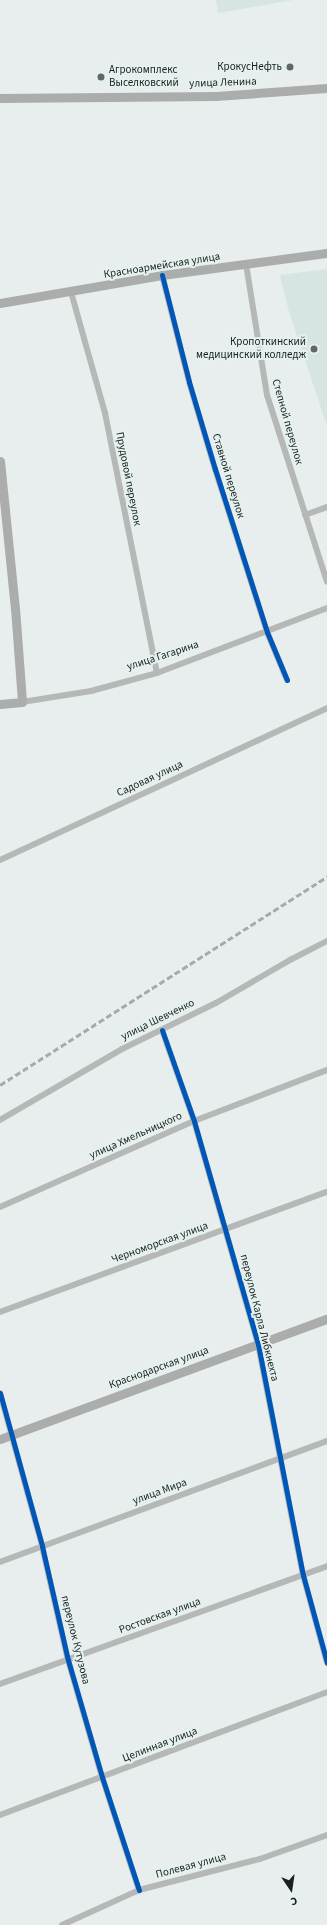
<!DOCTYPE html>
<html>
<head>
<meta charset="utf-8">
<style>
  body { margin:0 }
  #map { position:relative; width:327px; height:1925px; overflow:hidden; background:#e7eeed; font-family:"Source Sans 3",sans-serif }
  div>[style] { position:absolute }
  .built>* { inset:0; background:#d6e5e1 }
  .street>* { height:6px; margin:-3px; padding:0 3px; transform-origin:3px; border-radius:3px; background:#b6b8b7 }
  .secondary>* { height:9px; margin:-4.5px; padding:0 4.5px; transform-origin:4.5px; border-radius:4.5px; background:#abadad }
  .rail>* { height:2.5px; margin-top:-1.25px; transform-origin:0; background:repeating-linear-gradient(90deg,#a6aaa9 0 6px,transparent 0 9px) }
  .cycleway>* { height:5px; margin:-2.5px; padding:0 2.5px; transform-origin:2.5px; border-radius:2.5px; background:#0057b8 }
  .dots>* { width:11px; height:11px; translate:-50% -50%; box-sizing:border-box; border:2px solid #e4f1ee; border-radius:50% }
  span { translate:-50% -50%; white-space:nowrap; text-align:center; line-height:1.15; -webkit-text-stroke:4px #e4f1ee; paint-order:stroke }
  .poi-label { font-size:11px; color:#1a1f1e }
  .right { translate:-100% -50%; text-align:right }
  .left { translate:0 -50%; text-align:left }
  .street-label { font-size:11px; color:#1a1f1e }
  .north { position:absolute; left:271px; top:1869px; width:40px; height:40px; -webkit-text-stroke:3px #e4f1ee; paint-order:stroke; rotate:167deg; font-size:11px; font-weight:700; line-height:16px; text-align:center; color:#1a1f1e }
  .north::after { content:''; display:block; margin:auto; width:14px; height:18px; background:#1a1f1e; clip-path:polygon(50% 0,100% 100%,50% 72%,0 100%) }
</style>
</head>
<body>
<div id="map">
  <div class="built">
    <i style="clip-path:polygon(216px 0,293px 0,218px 13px)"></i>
    <i style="clip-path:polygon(327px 269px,327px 426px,289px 312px,280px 275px)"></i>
  </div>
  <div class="street">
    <i style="left:246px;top:264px;width:133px;rotate:80.9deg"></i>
    <i style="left:267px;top:395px;width:196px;rotate:72.2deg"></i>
    <i style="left:162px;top:275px;width:110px;rotate:75.8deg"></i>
    <i style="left:189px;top:382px;width:91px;rotate:73.4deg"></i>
    <i style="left:215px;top:469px;width:171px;rotate:72.3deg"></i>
    <i style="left:267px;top:632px;width:52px;rotate:67.4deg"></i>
    <i style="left:71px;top:292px;width:126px;rotate:74.3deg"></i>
    <i style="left:105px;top:413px;width:265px;rotate:78.7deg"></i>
    <i style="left:305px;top:515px;width:23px;rotate:-20deg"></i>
    <i style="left:22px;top:702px;width:70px;rotate:-9.1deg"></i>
    <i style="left:91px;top:691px;width:68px;rotate:-15.3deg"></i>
    <i style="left:157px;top:673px;width:182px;rotate:-20.9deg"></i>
    <i style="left:0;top:860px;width:361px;rotate:-24.9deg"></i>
    <i style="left:162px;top:1030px;width:96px;rotate:70.6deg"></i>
    <i style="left:194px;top:1121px;width:232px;rotate:74deg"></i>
    <i style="left:258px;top:1344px;width:235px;rotate:79deg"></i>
    <i style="left:303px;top:1575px;width:91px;rotate:74.7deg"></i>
    <i style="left:0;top:1120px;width:141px;rotate:-30.2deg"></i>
    <i style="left:122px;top:1049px;width:105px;rotate:-26.1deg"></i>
    <i style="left:216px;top:1003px;width:86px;rotate:-30.2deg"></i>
    <i style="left:290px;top:960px;width:42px;rotate:-27.2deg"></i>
    <i style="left:0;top:1207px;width:212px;rotate:-23.9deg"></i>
    <i style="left:194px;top:1121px;width:142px;rotate:-21deg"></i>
    <i style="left:0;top:1312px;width:348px;rotate:-20.2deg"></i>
    <i style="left:0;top:1393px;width:159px;rotate:74.6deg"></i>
    <i style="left:42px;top:1546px;width:117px;rotate:77.2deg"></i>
    <i style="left:68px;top:1660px;width:122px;rotate:73.8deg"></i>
    <i style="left:102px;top:1777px;width:119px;rotate:71.9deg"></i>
    <i style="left:0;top:1562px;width:349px;rotate:-20.3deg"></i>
    <i style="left:0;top:1684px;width:348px;rotate:-19.8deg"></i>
    <i style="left:0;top:1815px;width:349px;rotate:-20.6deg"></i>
    <i style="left:62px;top:1925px;width:85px;rotate:-24.4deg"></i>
    <i style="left:139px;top:1890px;width:125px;rotate:-14.4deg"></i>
    <i style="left:260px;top:1859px;width:71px;rotate:-19.7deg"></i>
  </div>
  <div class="secondary">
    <i style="left:0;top:98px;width:216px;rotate:-0.5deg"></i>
    <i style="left:216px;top:96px;width:111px;rotate:-4.1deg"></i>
    <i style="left:0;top:303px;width:164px;rotate:-9.8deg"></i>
    <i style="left:162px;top:275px;width:166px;rotate:-7.6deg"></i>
    <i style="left:0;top:461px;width:148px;rotate:84.2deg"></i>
    <i style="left:15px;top:608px;width:94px;rotate:85.7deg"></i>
    <i style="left:22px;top:702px;width:22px;rotate:175deg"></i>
    <i style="left:0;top:1439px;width:348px;rotate:-20.2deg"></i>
  </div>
  <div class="rail">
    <i style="left:0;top:1085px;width:388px;rotate:-32.5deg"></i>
  </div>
  <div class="cycleway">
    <i style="left:162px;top:275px;width:110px;rotate:75.8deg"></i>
    <i style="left:189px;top:382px;width:91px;rotate:73.4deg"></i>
    <i style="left:215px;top:469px;width:171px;rotate:72.3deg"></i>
    <i style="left:267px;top:632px;width:52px;rotate:67.4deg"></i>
    <i style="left:162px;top:1030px;width:96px;rotate:70.6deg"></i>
    <i style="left:194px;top:1121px;width:232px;rotate:74deg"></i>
    <i style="left:258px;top:1344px;width:235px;rotate:79deg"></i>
    <i style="left:303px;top:1575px;width:91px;rotate:74.7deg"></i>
    <i style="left:0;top:1393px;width:159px;rotate:74.6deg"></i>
    <i style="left:42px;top:1546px;width:117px;rotate:77.2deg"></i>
    <i style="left:68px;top:1660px;width:122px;rotate:73.8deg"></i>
    <i style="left:102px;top:1777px;width:119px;rotate:71.9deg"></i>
  </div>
  <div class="dots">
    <i style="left:290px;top:67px;background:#626766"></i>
    <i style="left:101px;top:77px;background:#626766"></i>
    <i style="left:314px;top:349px;background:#626766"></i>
  </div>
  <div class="poi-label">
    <span class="right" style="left:282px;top:67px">КрокусНефть</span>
    <span class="left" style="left:109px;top:77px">Агрокомплекс<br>Выселковский</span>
    <span class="right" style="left:306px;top:349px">Кропоткинский<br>медицинский колледж</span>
  </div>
  <div class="street-label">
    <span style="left:223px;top:83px;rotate:-2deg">улица Ленина</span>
    <span style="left:162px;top:266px;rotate:-9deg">Красноармейская улица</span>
    <span style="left:287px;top:422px;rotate:74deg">Степной переулок</span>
    <span style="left:228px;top:476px;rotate:73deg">Ставной переулок</span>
    <span style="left:128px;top:479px;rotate:79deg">Прудовой переулок</span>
    <span style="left:163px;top:656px;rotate:-18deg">улица Гагарина</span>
    <span style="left:150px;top:779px;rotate:-25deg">Садовая улица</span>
    <span style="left:158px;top:1020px;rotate:-26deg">улица Шевченко</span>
    <span style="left:136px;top:1136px;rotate:-24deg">улица Хмельницкого</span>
    <span style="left:160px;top:1243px;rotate:-20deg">Черноморская улица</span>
    <span style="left:259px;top:1318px;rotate:76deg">переулок Карла Либкнехта</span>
    <span style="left:159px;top:1368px;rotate:-20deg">Краснодарская улица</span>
    <span style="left:160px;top:1492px;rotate:-20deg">улица Мира</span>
    <span style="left:160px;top:1616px;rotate:-20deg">Ростовская улица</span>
    <span style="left:75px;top:1640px;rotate:76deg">переулок Кутузова</span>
    <span style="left:160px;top:1745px;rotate:-21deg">Целинная улица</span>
    <span style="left:191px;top:1866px;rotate:-15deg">Полевая улица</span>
  </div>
  <div class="north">С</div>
</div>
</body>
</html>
